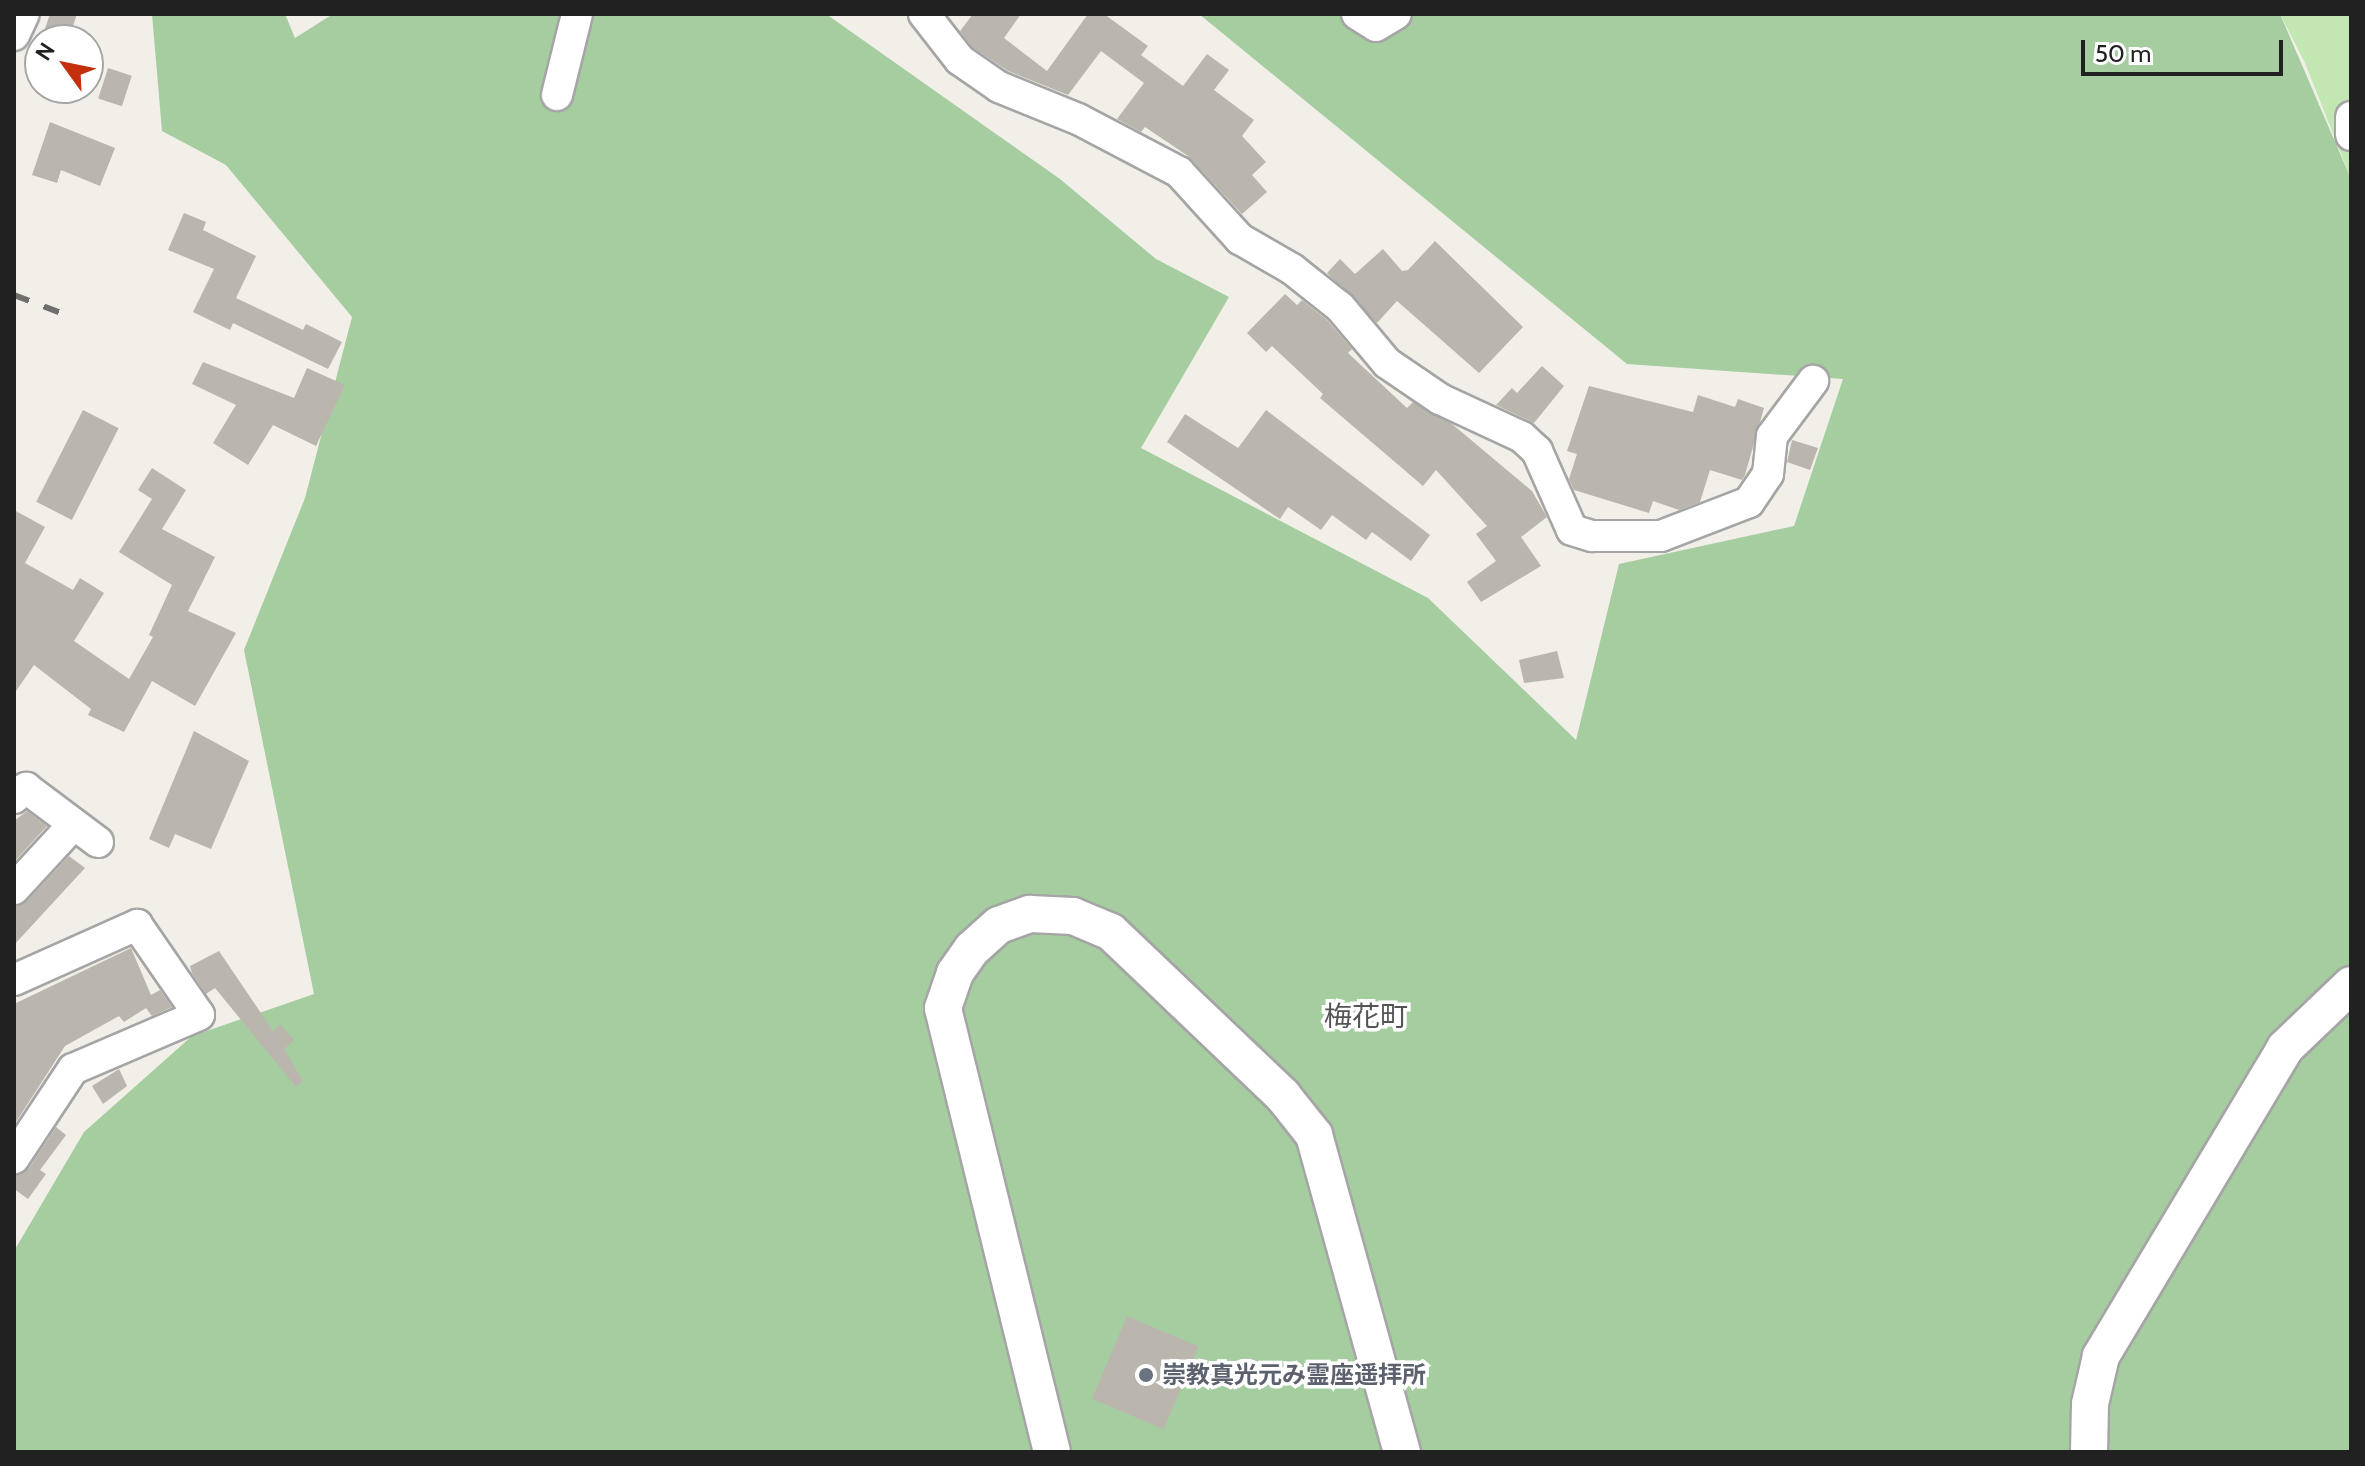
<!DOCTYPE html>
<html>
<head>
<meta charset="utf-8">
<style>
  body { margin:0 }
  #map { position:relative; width:2365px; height:1466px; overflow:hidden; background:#f1efe8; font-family:Cabin,"Noto Sans JP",sans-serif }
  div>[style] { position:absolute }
  .grass>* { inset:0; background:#c2e7b2 }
  .forest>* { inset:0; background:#a5cda0 }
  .building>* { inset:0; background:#bab6ae; transform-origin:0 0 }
  .roads { filter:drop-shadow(2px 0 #a5a5a5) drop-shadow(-2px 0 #a5a5a5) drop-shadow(0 2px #a5a5a5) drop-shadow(0 -2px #a5a5a5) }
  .minor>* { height:30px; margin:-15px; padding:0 15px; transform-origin:15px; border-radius:15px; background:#fff }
  .tertiary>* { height:36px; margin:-18px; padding:0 18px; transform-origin:18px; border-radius:18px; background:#fff }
  .rail>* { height:6px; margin-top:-3px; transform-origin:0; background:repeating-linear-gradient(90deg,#6f6f6f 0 16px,transparent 0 32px) }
  .dots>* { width:22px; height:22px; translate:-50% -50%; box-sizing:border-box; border:4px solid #fff; border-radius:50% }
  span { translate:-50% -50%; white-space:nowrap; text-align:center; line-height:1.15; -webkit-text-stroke:7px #fff; paint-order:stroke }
  .worship-label { font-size:24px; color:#5b616d; font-weight:700 }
  .left { translate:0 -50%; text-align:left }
  .quarter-label { font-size:28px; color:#545454 }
  .frame { position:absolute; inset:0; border:16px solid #212121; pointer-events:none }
  .north { position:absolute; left:24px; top:24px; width:80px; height:80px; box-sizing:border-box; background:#fff; border:2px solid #a6a6a6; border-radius:50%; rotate:303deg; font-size:22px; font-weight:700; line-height:32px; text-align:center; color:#212121 }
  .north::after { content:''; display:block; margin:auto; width:28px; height:36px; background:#c42f0e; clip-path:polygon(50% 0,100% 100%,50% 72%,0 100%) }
  .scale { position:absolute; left:2081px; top:40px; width:202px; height:36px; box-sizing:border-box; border:4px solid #212121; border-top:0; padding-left:10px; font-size:24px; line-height:28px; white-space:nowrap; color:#212121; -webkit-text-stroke:6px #fff; paint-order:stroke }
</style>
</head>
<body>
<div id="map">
  <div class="grass">
    <i style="clip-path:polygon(2280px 14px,2351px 14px,2351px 179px,2305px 63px)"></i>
  </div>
  <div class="forest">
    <i style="clip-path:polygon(152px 14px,285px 14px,295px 38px,333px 14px,826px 14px,1060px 179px,1156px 259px,1229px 297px,1141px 448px,1428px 598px,1576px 740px,1619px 564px,1794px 526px,1843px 379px,1627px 364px,1199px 14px,2280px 14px,2351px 179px,2351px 1452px,14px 1452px,14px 1251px,84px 1132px,192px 1036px,314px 994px,244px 650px,305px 498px,352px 317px,226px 165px,162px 131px)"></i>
  </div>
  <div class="building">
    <i style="clip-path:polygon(50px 14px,77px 14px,68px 40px,41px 40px)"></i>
    <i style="clip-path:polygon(973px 14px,1021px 14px,1004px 38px,1047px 71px,1088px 14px,1104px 14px,1148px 46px,1141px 55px,1183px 86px,1207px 54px,1229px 70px,1214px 90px,1254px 120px,1242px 136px,1266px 162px,1252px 175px,1267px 192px,1242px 214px,1188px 156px,1145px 127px,1141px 132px,1117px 119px,1144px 83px,1101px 51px,1068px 95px,1008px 71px,972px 47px,960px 31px)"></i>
    <i style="left:108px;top:68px;width:25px;height:32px;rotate:18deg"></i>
    <i style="clip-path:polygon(50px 122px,115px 148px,100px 186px,61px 170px,57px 183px,32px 175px)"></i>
    <i style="clip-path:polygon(184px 213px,206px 222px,203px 230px,256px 256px,236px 298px,303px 330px,306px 324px,342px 342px,328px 369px,233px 323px,230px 330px,193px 312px,214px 269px,168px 250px)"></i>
    <i style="clip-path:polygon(1435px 241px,1523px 327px,1479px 373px,1397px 301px,1377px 323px,1327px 273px,1340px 259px,1355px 274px,1383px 249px,1402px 271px,1408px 270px)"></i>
    <i style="clip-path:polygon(1285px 294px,1297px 305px,1302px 300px,1327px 320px,1352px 349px,1348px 353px,1407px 408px,1413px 402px,1452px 424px,1532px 491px,1547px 517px,1521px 537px,1541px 566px,1481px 602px,1467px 582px,1496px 561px,1476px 534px,1487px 526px,1436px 470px,1423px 486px,1320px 398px,1323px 394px,1272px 346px,1266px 352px,1247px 333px)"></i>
    <i style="clip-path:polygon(203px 362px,294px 398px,307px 368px,345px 385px,316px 446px,273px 425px,248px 465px,213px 443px,236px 405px,192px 384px)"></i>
    <i style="clip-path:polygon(1542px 366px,1564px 386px,1534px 423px,1496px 405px,1512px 388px,1517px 393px)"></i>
    <i style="clip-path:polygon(1589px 386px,1693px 412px,1698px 395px,1735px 407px,1738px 399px,1764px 408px,1745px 475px,1742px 480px,1710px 470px,1700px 502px,1679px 510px,1653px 501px,1649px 513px,1574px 490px,1569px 479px,1577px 454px,1567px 451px)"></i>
    <i style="left:83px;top:410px;width:40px;height:103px;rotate:27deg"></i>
    <i style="clip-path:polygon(1266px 410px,1430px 535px,1411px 561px,1372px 532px,1366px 540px,1332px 515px,1321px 530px,1288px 507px,1280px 519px,1167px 442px,1185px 414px,1238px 448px)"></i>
    <i style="clip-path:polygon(1792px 440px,1818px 448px,1810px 470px,1787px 462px)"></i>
    <i style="clip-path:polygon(152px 468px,186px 490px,162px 529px,215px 557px,188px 611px,236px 633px,195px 706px,152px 681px,124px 732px,88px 715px,91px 709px,34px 665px,14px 694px,14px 510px,45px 527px,25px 563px,73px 590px,80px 578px,104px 593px,74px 641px,129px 679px,153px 637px,149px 635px,172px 585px,119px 552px,152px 499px,138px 490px)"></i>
    <i style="clip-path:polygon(1557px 651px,1564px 678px,1524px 683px,1519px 660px)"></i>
    <i style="clip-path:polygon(194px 731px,249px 761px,211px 849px,175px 834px,169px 848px,149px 839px)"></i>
    <i style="clip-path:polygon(27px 811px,47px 826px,14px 862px,14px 821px)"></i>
    <i style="clip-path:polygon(69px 856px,85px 868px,14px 945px,14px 906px,27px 901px)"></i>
    <i style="clip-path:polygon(131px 948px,151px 995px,160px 990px,172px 1007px,152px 1016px,146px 1008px,124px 1022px,119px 1016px,65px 1046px,14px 1125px,14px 1004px)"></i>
    <i style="clip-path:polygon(219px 951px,273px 1031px,280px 1024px,294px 1040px,284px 1049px,303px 1081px,296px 1087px,215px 988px,206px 994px,192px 973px,190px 966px)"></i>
    <i style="clip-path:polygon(119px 1069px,127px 1086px,103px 1104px,92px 1086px)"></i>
    <i style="clip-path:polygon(56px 1127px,66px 1135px,40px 1170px,46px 1174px,28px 1199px,14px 1189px,14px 1176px,29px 1168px)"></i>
    <i style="left:1127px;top:1316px;width:78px;height:90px;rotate:23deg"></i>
  </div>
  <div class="roads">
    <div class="minor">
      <i style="left:924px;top:14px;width:58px;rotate:52deg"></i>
      <i style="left:960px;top:60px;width:47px;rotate:34.7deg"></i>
      <i style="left:999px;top:87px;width:85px;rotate:22.1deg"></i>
      <i style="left:1078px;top:119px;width:114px;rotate:27.7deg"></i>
      <i style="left:1179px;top:172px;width:91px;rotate:47.7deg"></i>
      <i style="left:1240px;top:239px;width:60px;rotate:30deg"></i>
      <i style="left:1292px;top:269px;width:61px;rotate:38.4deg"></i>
      <i style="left:1340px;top:307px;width:73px;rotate:50deg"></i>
      <i style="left:1387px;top:363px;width:64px;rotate:34.2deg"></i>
      <i style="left:1440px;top:399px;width:90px;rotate:24.9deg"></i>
      <i style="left:1522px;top:437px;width:21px;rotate:43deg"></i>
      <i style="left:1537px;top:451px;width:86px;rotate:66.1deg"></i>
      <i style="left:1572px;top:530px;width:21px;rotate:17deg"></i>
      <i style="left:1592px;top:536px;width:69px"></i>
      <i style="left:1661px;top:536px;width:94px;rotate:-21.1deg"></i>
      <i style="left:1749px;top:502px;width:34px;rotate:-56deg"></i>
      <i style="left:1768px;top:474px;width:38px;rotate:-84deg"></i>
      <i style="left:1772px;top:436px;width:69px;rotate:-53.3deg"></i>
      <i style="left:1357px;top:14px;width:22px;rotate:32deg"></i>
      <i style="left:1376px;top:26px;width:23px;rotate:-31deg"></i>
      <i style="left:14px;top:35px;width:23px;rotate:-65deg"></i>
      <i style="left:557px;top:95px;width:83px;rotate:-76.1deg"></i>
      <i style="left:2351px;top:117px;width:18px;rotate:90deg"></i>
      <i style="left:14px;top:798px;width:16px;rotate:-40deg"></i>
      <i style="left:26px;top:788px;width:90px;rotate:36.9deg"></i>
      <i style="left:14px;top:889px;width:88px;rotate:-47.3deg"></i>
      <i style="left:14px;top:980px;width:135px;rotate:-24.1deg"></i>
      <i style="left:137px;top:925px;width:109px;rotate:55.4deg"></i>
      <i style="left:199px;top:1015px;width:137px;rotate:156.8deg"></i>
      <i style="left:73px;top:1069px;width:107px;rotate:123.5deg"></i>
    </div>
    <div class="tertiary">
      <i style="left:1052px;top:1452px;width:457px;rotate:-103.8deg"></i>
      <i style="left:943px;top:1008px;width:37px;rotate:-71deg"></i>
      <i style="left:955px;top:973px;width:29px;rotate:-55deg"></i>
      <i style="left:972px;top:949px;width:36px;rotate:-42deg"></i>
      <i style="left:999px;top:925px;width:33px;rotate:-20deg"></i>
      <i style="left:1030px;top:914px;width:43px;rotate:2.7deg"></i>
      <i style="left:1073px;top:916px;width:41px;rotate:22.8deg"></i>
      <i style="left:1111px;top:932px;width:238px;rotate:43.6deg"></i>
      <i style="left:1283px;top:1096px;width:50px;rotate:51.5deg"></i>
      <i style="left:1314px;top:1135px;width:329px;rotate:74.5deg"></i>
      <i style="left:2089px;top:1452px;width:48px;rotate:-88.8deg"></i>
      <i style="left:2090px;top:1404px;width:49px;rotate:-77.1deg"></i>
      <i style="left:2101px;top:1356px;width:359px;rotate:-59.1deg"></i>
      <i style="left:2285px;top:1048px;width:91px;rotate:-43.7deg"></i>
    </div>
  </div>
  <div class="rail">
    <i style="left:14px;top:295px;width:56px;rotate:21deg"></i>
  </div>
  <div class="dots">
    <i style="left:1146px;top:1375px;background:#6b7280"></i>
  </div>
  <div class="worship-label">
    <span class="left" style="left:1162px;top:1375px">崇教真光元み霊座遥拝所</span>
  </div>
  <div class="quarter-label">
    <span style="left:1366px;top:1016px">梅花町</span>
  </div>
  <div class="frame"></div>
  <div class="north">N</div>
  <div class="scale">50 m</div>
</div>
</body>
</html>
